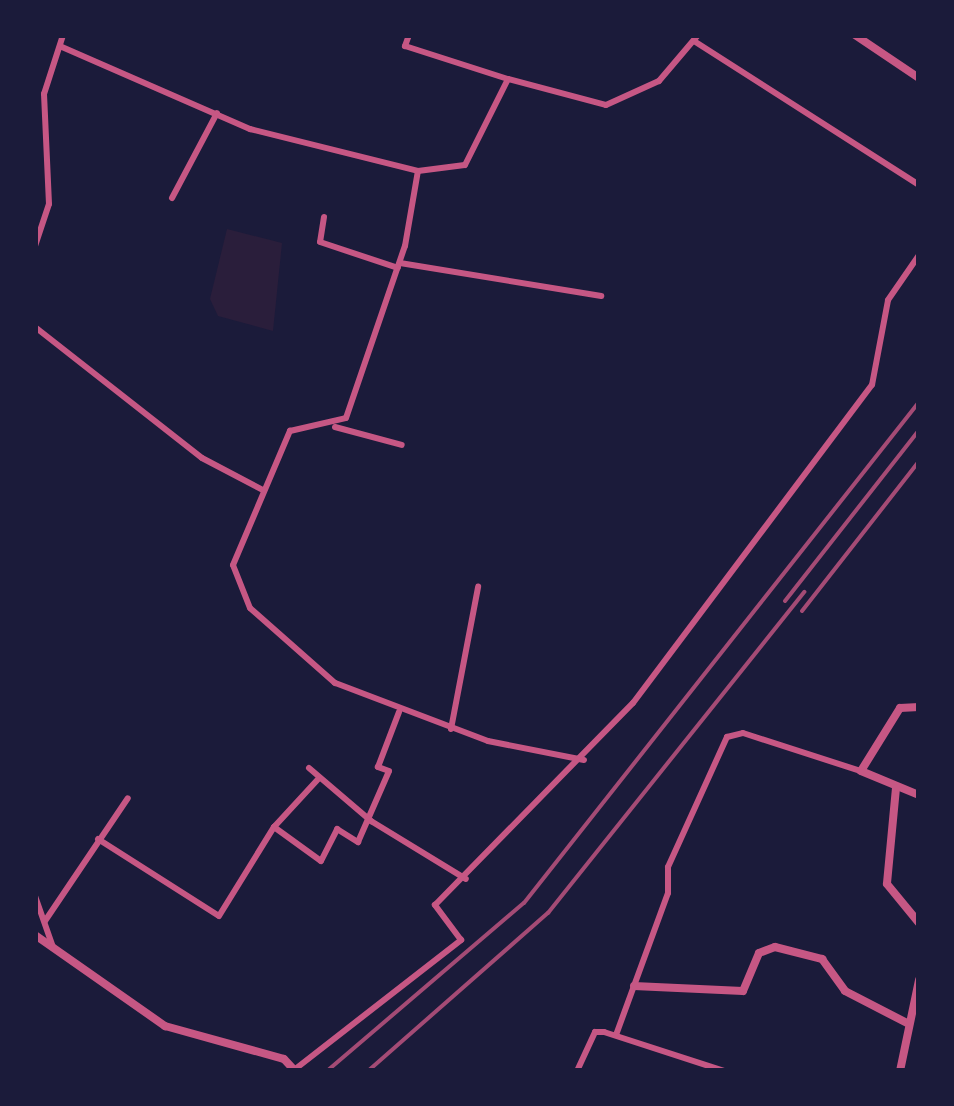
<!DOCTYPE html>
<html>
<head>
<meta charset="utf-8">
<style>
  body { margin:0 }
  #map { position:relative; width:954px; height:1106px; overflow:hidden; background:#1b1b3a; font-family:"Noto Serif",serif }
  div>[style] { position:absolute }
  .green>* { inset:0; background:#2a1e3b }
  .minor>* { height:6px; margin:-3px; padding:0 3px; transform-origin:3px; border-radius:3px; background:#c65784 }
  .tertiary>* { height:8px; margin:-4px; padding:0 4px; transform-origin:4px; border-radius:4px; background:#c65784 }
  .rail>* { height:4px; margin:-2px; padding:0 2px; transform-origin:2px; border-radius:2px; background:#a44b75 }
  span { translate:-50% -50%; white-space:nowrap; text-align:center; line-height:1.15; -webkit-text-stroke:9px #1b1b3a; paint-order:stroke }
  .frame { position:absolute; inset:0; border:38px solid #1b1b3a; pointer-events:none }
</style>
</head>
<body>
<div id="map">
  <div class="green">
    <i style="clip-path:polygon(227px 229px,282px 243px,273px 331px,218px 316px,210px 299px)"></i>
  </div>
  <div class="minor">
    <i style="left:409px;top:35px;width:12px;rotate:110deg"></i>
    <i style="left:405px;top:46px;width:108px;rotate:17.8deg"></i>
    <i style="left:694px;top:41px;width:267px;rotate:32.6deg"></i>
    <i style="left:62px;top:47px;width:205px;rotate:23.6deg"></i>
    <i style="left:250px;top:129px;width:173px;rotate:14deg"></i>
    <i style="left:172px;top:198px;width:96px;rotate:-62.1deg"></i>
    <i style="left:324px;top:217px;width:25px;rotate:99deg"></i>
    <i style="left:320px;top:242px;width:82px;rotate:18.4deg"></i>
    <i style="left:35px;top:246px;width:44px;rotate:-71.6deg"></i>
    <i style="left:49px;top:204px;width:110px;rotate:-92.6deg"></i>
    <i style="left:44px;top:94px;width:62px;rotate:-72.1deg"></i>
    <i style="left:400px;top:263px;width:204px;rotate:9.3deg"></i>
    <i style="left:35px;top:327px;width:212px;rotate:38.1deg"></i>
    <i style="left:202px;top:458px;width:69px;rotate:27.7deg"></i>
    <i style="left:335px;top:427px;width:69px;rotate:15deg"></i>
    <i style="left:451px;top:729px;width:145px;rotate:-79.2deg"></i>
    <i style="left:584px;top:760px;width:98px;rotate:-168.8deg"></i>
    <i style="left:488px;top:741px;width:164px;rotate:-159.2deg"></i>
    <i style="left:335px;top:683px;width:113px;rotate:-138.6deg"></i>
    <i style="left:250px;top:608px;width:46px;rotate:-111.6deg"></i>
    <i style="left:233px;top:565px;width:146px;rotate:-67deg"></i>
    <i style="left:290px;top:431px;width:57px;rotate:-13.1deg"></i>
    <i style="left:346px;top:418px;width:182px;rotate:-71.1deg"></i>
    <i style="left:405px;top:246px;width:76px;rotate:-80.2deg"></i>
    <i style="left:418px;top:171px;width:47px;rotate:-7.3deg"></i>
    <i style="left:465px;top:165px;width:96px;rotate:-63.4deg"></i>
    <i style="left:508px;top:79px;width:101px;rotate:14.9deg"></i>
    <i style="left:606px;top:105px;width:58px;rotate:-24.4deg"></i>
    <i style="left:659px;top:81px;width:60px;rotate:-49.7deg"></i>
    <i style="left:309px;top:768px;width:82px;rotate:40.5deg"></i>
    <i style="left:371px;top:821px;width:111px;rotate:31.4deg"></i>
    <i style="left:274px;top:827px;width:58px;rotate:35.9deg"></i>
    <i style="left:321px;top:861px;width:36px;rotate:-63deg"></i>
    <i style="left:337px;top:829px;width:25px;rotate:32deg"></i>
    <i style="left:358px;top:842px;width:77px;rotate:-66.4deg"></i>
    <i style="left:389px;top:771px;width:12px;rotate:-160deg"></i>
    <i style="left:378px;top:767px;width:59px;rotate:-69.1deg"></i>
    <i style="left:98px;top:839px;width:143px;rotate:32.5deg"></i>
    <i style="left:219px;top:916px;width:105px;rotate:-58.3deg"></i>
    <i style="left:274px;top:827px;width:67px;rotate:-47.4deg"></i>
    <i style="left:35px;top:896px;width:54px;rotate:70.6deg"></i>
    <i style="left:45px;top:921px;width:148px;rotate:-56deg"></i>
    <i style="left:616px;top:1035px;width:151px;rotate:-69.9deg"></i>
    <i style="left:668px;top:893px;width:26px;rotate:-90deg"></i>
    <i style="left:668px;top:867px;width:143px;rotate:-65.6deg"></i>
    <i style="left:727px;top:737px;width:16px;rotate:-14deg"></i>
    <i style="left:743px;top:733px;width:124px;rotate:17.9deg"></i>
    <i style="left:294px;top:1070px;width:212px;rotate:-37.9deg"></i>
    <i style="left:461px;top:940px;width:44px;rotate:-126.6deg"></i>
    <i style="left:435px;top:905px;width:283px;rotate:-45.6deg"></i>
    <i style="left:633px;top:703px;width:398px;rotate:-53.1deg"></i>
    <i style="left:872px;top:385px;width:86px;rotate:-79.3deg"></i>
    <i style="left:888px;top:300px;width:55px;rotate:-55.4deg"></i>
    <i style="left:577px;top:1071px;width:43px;rotate:-65.2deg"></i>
    <i style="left:595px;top:1032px;width:9px"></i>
    <i style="left:604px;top:1032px;width:126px;rotate:18deg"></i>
  </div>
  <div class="tertiary">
    <i style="left:855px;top:35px;width:77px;rotate:33.9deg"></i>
    <i style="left:919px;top:707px;width:19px;rotate:177deg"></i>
    <i style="left:900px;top:708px;width:74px;rotate:121.8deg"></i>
    <i style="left:861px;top:771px;width:63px;rotate:22.5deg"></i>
    <i style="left:896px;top:788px;width:96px;rotate:95.4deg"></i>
    <i style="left:887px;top:884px;width:50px;rotate:50.6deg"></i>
    <i style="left:35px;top:935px;width:159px;rotate:35deg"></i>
    <i style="left:165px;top:1026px;width:123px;rotate:15.5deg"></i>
    <i style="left:284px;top:1059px;width:16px;rotate:47deg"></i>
    <i style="left:634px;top:986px;width:109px;rotate:2.6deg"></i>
    <i style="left:743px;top:991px;width:41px;rotate:-67.2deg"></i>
    <i style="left:759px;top:953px;width:17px;rotate:-21deg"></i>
    <i style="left:775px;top:947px;width:49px;rotate:14.3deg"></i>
    <i style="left:822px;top:959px;width:39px;rotate:54deg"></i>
    <i style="left:845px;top:991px;width:72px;rotate:27.3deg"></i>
    <i style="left:900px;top:1071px;width:93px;rotate:-78.2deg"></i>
  </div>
  <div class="rail">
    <i style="left:785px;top:601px;width:217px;rotate:-51.9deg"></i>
    <i style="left:802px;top:611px;width:190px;rotate:-52deg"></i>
    <i style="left:327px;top:1071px;width:259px;rotate:-40.5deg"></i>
    <i style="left:524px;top:903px;width:638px;rotate:-51.75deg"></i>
    <i style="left:368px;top:1071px;width:240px;rotate:-41.3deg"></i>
    <i style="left:548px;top:913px;width:411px;rotate:-51.4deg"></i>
  </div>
  <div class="frame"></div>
</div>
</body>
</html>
